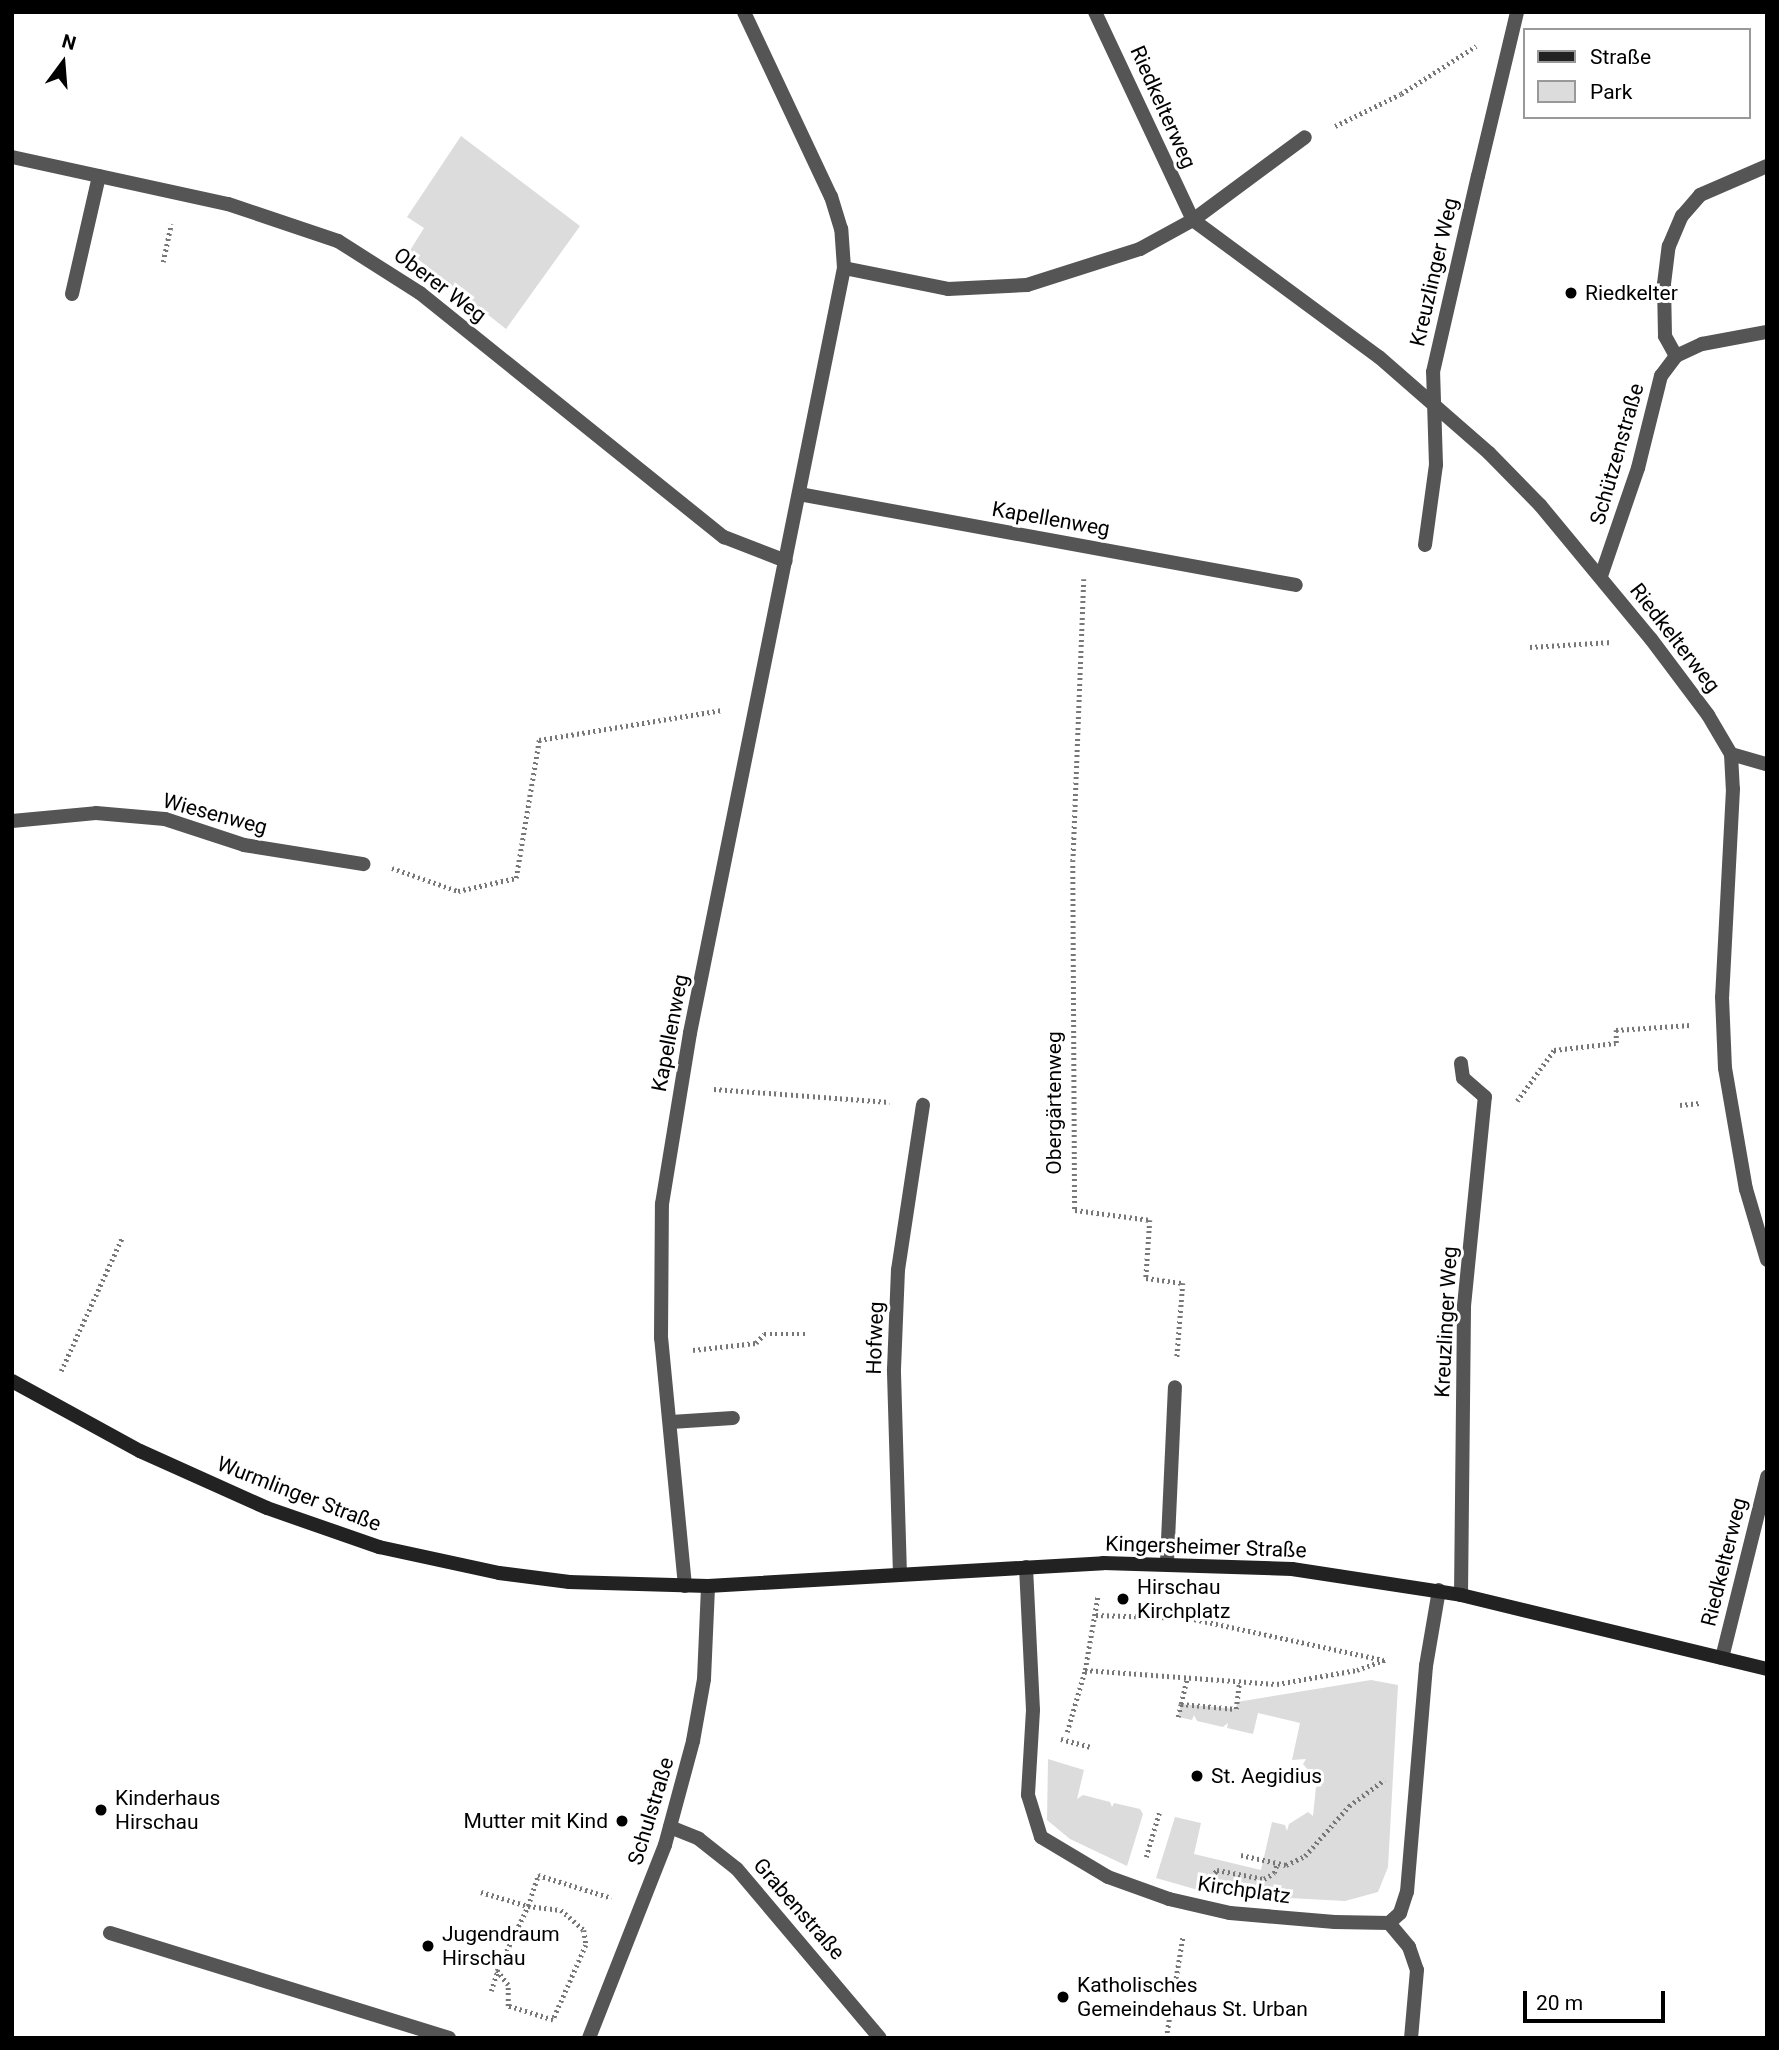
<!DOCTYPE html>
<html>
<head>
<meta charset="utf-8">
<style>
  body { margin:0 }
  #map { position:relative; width:1779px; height:2050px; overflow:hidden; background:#fff; font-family:Roboto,sans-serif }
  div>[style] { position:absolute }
  .green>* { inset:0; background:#dcdcdc }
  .path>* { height:4.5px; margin-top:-2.25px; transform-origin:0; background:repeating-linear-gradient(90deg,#777 0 2px,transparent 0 5.5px) }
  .service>* { height:14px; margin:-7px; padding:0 7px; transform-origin:7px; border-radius:7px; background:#555 }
  .minor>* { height:14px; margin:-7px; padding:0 7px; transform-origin:7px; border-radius:7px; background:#555 }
  .secondary>* { height:14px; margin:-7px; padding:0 7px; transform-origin:7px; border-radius:7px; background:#222 }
  .dots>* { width:19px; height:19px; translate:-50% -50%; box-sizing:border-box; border:4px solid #fff; border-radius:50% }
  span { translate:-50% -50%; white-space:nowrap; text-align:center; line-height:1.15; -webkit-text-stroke:6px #fff; paint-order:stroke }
  .street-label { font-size:21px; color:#000 }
  .poi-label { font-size:21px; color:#000 }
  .left { translate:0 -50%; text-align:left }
  .right { translate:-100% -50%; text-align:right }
  .frame { position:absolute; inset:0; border:14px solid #000; pointer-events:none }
  .legend { position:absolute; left:1523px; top:28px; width:228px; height:91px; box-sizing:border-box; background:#fff; border:2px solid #999; margin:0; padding:9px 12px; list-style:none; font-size:21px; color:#000 }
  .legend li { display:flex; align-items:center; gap:14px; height:35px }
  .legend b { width:35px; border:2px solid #999 }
  .north { position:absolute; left:28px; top:28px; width:70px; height:70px; -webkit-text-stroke:5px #fff; paint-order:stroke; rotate:16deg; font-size:19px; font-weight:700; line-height:28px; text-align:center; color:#000 }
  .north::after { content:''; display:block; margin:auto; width:24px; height:32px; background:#000; clip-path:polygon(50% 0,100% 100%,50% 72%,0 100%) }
  .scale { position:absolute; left:1523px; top:1991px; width:142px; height:32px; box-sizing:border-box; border:4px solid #000; border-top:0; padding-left:9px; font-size:21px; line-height:24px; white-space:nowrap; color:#000; -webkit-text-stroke:5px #fff; paint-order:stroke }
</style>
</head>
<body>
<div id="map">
  <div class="green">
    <i style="clip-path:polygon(461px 136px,580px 226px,506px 329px,409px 252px,424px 228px,407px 217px)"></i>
    <i style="clip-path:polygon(1371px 1680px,1398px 1685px,1388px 1867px,1378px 1892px,1345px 1901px,1212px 1894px,1156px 1878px,1175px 1817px,1201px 1823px,1194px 1854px,1261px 1870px,1272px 1822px,1285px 1825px,1287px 1831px,1289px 1824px,1308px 1812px,1313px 1816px,1316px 1787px,1322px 1786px,1303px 1764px,1306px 1759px,1292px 1760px,1300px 1723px,1258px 1713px,1253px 1734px,1227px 1728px,1228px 1723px,1223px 1727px,1197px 1721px,1194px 1715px,1192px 1720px,1178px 1717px,1181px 1704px,1236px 1709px,1237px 1702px)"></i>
    <i style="clip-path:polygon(1048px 1759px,1084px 1770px,1077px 1799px,1083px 1795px,1110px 1802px,1112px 1807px,1114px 1803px,1140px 1809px,1143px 1814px,1127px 1866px,1070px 1839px,1047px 1820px)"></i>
  </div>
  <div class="path">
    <i style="left:1335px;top:126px;width:73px;rotate:-25.9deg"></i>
    <i style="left:1401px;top:94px;width:89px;rotate:-32.6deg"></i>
    <i style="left:163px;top:262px;width:39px;rotate:-78deg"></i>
    <i style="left:1084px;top:579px;width:281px;rotate:92.2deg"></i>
    <i style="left:1073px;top:860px;width:350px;rotate:89.7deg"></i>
    <i style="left:1075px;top:1210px;width:76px;rotate:7.6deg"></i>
    <i style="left:1150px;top:1220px;width:58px;rotate:93.9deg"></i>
    <i style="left:1146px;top:1278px;width:37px;rotate:8deg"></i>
    <i style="left:1183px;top:1283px;width:75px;rotate:94.6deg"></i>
    <i style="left:1530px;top:647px;width:82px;rotate:-3.5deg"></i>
    <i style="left:392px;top:868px;width:70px;rotate:19.2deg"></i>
    <i style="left:458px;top:891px;width:59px;rotate:-12.6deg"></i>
    <i style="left:516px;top:878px;width:140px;rotate:-80.5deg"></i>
    <i style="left:539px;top:740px;width:186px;rotate:-9.3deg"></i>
    <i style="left:714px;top:1089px;width:176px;rotate:4.2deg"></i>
    <i style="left:1517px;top:1101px;width:63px;rotate:-54deg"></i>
    <i style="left:1554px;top:1050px;width:62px;rotate:-6.4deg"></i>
    <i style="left:1616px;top:1043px;width:13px;rotate:-90deg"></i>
    <i style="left:1616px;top:1030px;width:75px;rotate:-3.8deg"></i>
    <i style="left:1680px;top:1105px;width:20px;rotate:-6deg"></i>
    <i style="left:693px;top:1350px;width:63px;rotate:-6.3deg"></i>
    <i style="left:756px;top:1343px;width:12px;rotate:-48deg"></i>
    <i style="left:764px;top:1334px;width:42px"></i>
    <i style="left:61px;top:1371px;width:146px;rotate:-65.4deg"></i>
    <i style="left:1096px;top:1615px;width:93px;rotate:1.8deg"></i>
    <i style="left:1189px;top:1618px;width:199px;rotate:12.2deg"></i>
    <i style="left:1085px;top:1670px;width:76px;rotate:-80.2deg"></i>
    <i style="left:1181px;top:1704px;width:26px;rotate:-77deg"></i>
    <i style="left:1178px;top:1717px;width:13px;rotate:-77deg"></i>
    <i style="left:1181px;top:1704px;width:55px;rotate:5.2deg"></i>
    <i style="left:1236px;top:1709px;width:26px;rotate:-83deg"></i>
    <i style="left:1067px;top:1732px;width:65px;rotate:-73.8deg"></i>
    <i style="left:1085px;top:1670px;width:193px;rotate:4.2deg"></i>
    <i style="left:1277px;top:1684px;width:81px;rotate:-9.9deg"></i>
    <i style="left:1357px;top:1670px;width:30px;rotate:-20deg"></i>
    <i style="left:1061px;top:1739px;width:30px;rotate:15deg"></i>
    <i style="left:1241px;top:1855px;width:46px;rotate:12.5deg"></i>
    <i style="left:1286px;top:1865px;width:21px;rotate:-25deg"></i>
    <i style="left:1305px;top:1856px;width:67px;rotate:-48.7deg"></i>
    <i style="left:1349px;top:1806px;width:44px;rotate:-36.6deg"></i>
    <i style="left:1146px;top:1857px;width:46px;rotate:-73.5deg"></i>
    <i style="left:1211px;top:1877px;width:9px;rotate:-49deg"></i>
    <i style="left:1217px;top:1870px;width:48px;rotate:10.8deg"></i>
    <i style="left:1264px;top:1879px;width:12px;rotate:-31deg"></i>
    <i style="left:1274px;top:1873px;width:9px;rotate:-72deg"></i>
    <i style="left:481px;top:1892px;width:49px;rotate:16.6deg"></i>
    <i style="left:528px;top:1906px;width:33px;rotate:-72deg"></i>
    <i style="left:538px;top:1875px;width:77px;rotate:17.3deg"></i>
    <i style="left:528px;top:1906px;width:33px;rotate:7deg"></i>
    <i style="left:561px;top:1910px;width:30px;rotate:41deg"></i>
    <i style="left:584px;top:1930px;width:15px;rotate:82deg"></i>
    <i style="left:586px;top:1945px;width:82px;rotate:113.7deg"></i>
    <i style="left:553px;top:2020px;width:47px;rotate:-162.7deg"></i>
    <i style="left:508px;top:2006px;width:21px;rotate:-90deg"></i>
    <i style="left:508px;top:1985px;width:18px;rotate:-128deg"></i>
    <i style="left:497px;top:1971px;width:72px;rotate:-64.5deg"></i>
    <i style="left:491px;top:1991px;width:20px;rotate:-72deg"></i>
    <i style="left:1166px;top:2038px;width:104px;rotate:-80.6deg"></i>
  </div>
  <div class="service">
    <i style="left:1478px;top:176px;width:169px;rotate:-76.6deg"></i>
    <i style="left:1193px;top:220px;width:139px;rotate:-36.5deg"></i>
    <i style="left:72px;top:294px;width:121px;rotate:-77.1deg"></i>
    <i style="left:799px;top:494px;width:505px;rotate:10.38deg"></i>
    <i style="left:671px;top:1422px;width:62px;rotate:-3.7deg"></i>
    <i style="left:1389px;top:1923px;width:31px;rotate:50deg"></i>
    <i style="left:1409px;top:1947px;width:24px;rotate:71deg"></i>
    <i style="left:1417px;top:1970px;width:68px;rotate:95deg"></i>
  </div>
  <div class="minor">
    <i style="left:1095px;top:12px;width:230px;rotate:64.8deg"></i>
    <i style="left:1193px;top:220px;width:231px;rotate:36.4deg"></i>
    <i style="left:1379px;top:357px;width:146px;rotate:41.1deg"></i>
    <i style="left:1489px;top:453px;width:73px;rotate:45.6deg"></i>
    <i style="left:1540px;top:505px;width:174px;rotate:50.4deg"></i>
    <i style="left:1651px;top:639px;width:95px;rotate:53.1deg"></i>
    <i style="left:1708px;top:715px;width:45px;rotate:59.5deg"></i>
    <i style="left:1731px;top:754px;width:35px;rotate:87deg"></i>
    <i style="left:1733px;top:789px;width:208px;rotate:93deg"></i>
    <i style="left:1722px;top:997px;width:71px;rotate:87.6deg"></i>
    <i style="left:1725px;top:1068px;width:123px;rotate:80.2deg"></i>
    <i style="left:1746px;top:1189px;width:74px;rotate:73.5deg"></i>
    <i style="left:12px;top:157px;width:221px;rotate:12.3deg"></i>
    <i style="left:228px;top:204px;width:116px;rotate:18.6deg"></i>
    <i style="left:338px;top:241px;width:97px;rotate:32.4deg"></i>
    <i style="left:420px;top:293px;width:390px;rotate:38.8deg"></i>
    <i style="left:724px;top:537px;width:66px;rotate:21.2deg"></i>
    <i style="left:844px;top:268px;width:106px;rotate:11.4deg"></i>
    <i style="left:948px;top:289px;width:79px;rotate:-2.9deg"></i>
    <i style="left:1027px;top:285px;width:119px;rotate:-17.7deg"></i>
    <i style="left:1140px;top:249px;width:60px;rotate:-28.7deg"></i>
    <i style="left:1676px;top:356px;width:23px;rotate:-119deg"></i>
    <i style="left:1665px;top:336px;width:52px;rotate:-91.1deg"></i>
    <i style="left:1664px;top:284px;width:38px;rotate:-83deg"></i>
    <i style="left:1669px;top:246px;width:33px;rotate:-67deg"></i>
    <i style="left:1682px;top:216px;width:28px;rotate:-49deg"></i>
    <i style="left:1700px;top:195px;width:73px;rotate:-23.4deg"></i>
    <i style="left:1425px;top:545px;width:81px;rotate:-82.2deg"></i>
    <i style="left:1436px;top:465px;width:93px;rotate:-91.8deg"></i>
    <i style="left:1433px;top:372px;width:201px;rotate:-77.1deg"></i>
    <i style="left:1601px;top:576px;width:114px;rotate:-71.1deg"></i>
    <i style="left:1638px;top:468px;width:95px;rotate:-76deg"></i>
    <i style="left:1661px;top:376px;width:25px;rotate:-53deg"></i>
    <i style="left:1676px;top:356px;width:29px;rotate:-25deg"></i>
    <i style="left:1702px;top:344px;width:66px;rotate:-10.5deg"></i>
    <i style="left:1731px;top:754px;width:37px;rotate:16deg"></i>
    <i style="left:12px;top:821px;width:84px;rotate:-5.4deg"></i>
    <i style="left:96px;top:813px;width:69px;rotate:5deg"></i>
    <i style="left:165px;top:819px;width:83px;rotate:18.2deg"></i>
    <i style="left:244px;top:845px;width:121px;rotate:9.1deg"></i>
    <i style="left:1167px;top:1562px;width:175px;rotate:-87.4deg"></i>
    <i style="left:1026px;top:1567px;width:143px;rotate:87.2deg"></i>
    <i style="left:1033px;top:1710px;width:85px;rotate:93.4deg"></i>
    <i style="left:1028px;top:1795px;width:44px;rotate:72.8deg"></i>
    <i style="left:1041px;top:1837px;width:78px;rotate:30.8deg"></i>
    <i style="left:1108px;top:1877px;width:65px;rotate:19.8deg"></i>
    <i style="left:1169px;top:1899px;width:63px;rotate:12.9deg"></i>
    <i style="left:1230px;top:1913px;width:105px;rotate:4.9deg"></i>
    <i style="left:1335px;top:1922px;width:54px;rotate:1.1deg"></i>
    <i style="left:1389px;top:1923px;width:15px;rotate:-42deg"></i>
    <i style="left:1400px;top:1913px;width:22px;rotate:-72deg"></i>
    <i style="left:1407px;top:1892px;width:227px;rotate:-85.2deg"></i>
    <i style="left:1426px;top:1666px;width:77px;rotate:-80.3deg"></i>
    <i style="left:900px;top:1575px;width:206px;rotate:-91.7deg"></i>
    <i style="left:894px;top:1369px;width:99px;rotate:-87.7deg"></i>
    <i style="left:898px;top:1270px;width:167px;rotate:-81.4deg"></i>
    <i style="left:685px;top:1586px;width:249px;rotate:-95.5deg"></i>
    <i style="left:661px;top:1338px;width:134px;rotate:-89.6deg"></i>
    <i style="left:662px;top:1204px;width:173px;rotate:-80.7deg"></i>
    <i style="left:690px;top:1033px;width:780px;rotate:-78.62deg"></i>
    <i style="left:844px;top:268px;width:39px;rotate:-94deg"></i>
    <i style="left:841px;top:229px;width:34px;rotate:-107deg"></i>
    <i style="left:831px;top:197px;width:204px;rotate:-115.2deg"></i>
    <i style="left:1461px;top:1595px;width:289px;rotate:-89.4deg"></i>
    <i style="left:1464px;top:1306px;width:210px;rotate:-84.3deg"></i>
    <i style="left:1485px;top:1097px;width:29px;rotate:-139deg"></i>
    <i style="left:1463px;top:1078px;width:15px;rotate:-98deg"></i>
    <i style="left:1722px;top:1658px;width:187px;rotate:-76deg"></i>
    <i style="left:670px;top:1827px;width:31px;rotate:22deg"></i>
    <i style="left:699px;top:1839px;width:48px;rotate:38.3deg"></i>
    <i style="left:737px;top:1869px;width:221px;rotate:49.8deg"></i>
    <i style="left:110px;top:1933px;width:355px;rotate:17.2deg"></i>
    <i style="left:589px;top:2038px;width:207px;rotate:-68.5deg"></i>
    <i style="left:665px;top:1845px;width:108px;rotate:-74.9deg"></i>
    <i style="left:693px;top:1741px;width:63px;rotate:-79.9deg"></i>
    <i style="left:704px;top:1679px;width:93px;rotate:-87.5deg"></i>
  </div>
  <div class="secondary">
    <i style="left:12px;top:1381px;width:146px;rotate:28.7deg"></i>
    <i style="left:140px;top:1451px;width:139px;rotate:24.2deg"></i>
    <i style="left:267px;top:1508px;width:119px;rotate:19.2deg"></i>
    <i style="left:379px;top:1547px;width:123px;rotate:12.2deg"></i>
    <i style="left:499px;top:1573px;width:71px;rotate:7.3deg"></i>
    <i style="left:569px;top:1582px;width:139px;rotate:1.6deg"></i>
    <i style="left:708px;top:1586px;width:396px;rotate:-3.3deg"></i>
    <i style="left:1103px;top:1563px;width:189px;rotate:1.8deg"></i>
    <i style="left:1292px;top:1569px;width:171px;rotate:8.7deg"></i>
    <i style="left:1461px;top:1595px;width:315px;rotate:13.6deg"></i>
  </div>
  <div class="dots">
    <i style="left:1571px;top:293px;background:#000"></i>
    <i style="left:1123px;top:1599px;background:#000"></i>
    <i style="left:1197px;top:1776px;background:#000"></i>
    <i style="left:101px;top:1810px;background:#000"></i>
    <i style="left:622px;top:1821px;background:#000"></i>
    <i style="left:428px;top:1946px;background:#000"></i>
    <i style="left:1063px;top:1997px;background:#000"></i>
  </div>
  <div class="street-label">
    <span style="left:1163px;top:107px;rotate:66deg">Riedkelterweg</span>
    <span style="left:1434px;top:272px;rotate:-77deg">Kreuzlinger Weg</span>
    <span style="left:440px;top:285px;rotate:37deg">Oberer Weg</span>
    <span style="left:1617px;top:454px;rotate:-74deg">Schützenstraße</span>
    <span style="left:1051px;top:519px;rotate:10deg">Kapellenweg</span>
    <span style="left:1675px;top:638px;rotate:52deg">Riedkelterweg</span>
    <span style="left:215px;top:814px;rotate:15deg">Wiesenweg</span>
    <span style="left:670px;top:1033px;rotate:-79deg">Kapellenweg</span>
    <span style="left:1054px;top:1103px;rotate:-90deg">Obergärtenweg</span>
    <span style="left:1446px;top:1322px;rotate:-87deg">Kreuzlinger Weg</span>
    <span style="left:875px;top:1338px;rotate:-88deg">Hofweg</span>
    <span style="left:299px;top:1494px;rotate:21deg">Wurmlinger Straße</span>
    <span style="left:1206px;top:1547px;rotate:2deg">Kingersheimer Straße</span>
    <span style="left:1724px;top:1562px;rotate:-76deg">Riedkelterweg</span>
    <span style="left:651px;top:1811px;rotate:-73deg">Schulstraße</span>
    <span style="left:1244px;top:1890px;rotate:8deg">Kirchplatz</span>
    <span style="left:799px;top:1909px;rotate:49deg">Grabenstraße</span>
  </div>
  <div class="poi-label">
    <span class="left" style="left:1585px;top:293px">Riedkelter</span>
    <span class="left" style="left:1137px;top:1599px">Hirschau<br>Kirchplatz</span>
    <span class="left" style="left:1211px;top:1776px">St. Aegidius</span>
    <span class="left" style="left:115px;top:1810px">Kinderhaus<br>Hirschau</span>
    <span class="right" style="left:608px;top:1821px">Mutter mit Kind</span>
    <span class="left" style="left:442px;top:1946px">Jugendraum<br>Hirschau</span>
    <span class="left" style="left:1077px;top:1997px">Katholisches<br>Gemeindehaus St. Urban</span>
  </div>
  <div class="frame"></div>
  <ul class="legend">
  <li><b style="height:9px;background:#222"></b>Straße</li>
  <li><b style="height:19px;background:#dcdcdc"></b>Park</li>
  </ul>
  <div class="north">N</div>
  <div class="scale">20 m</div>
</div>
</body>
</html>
